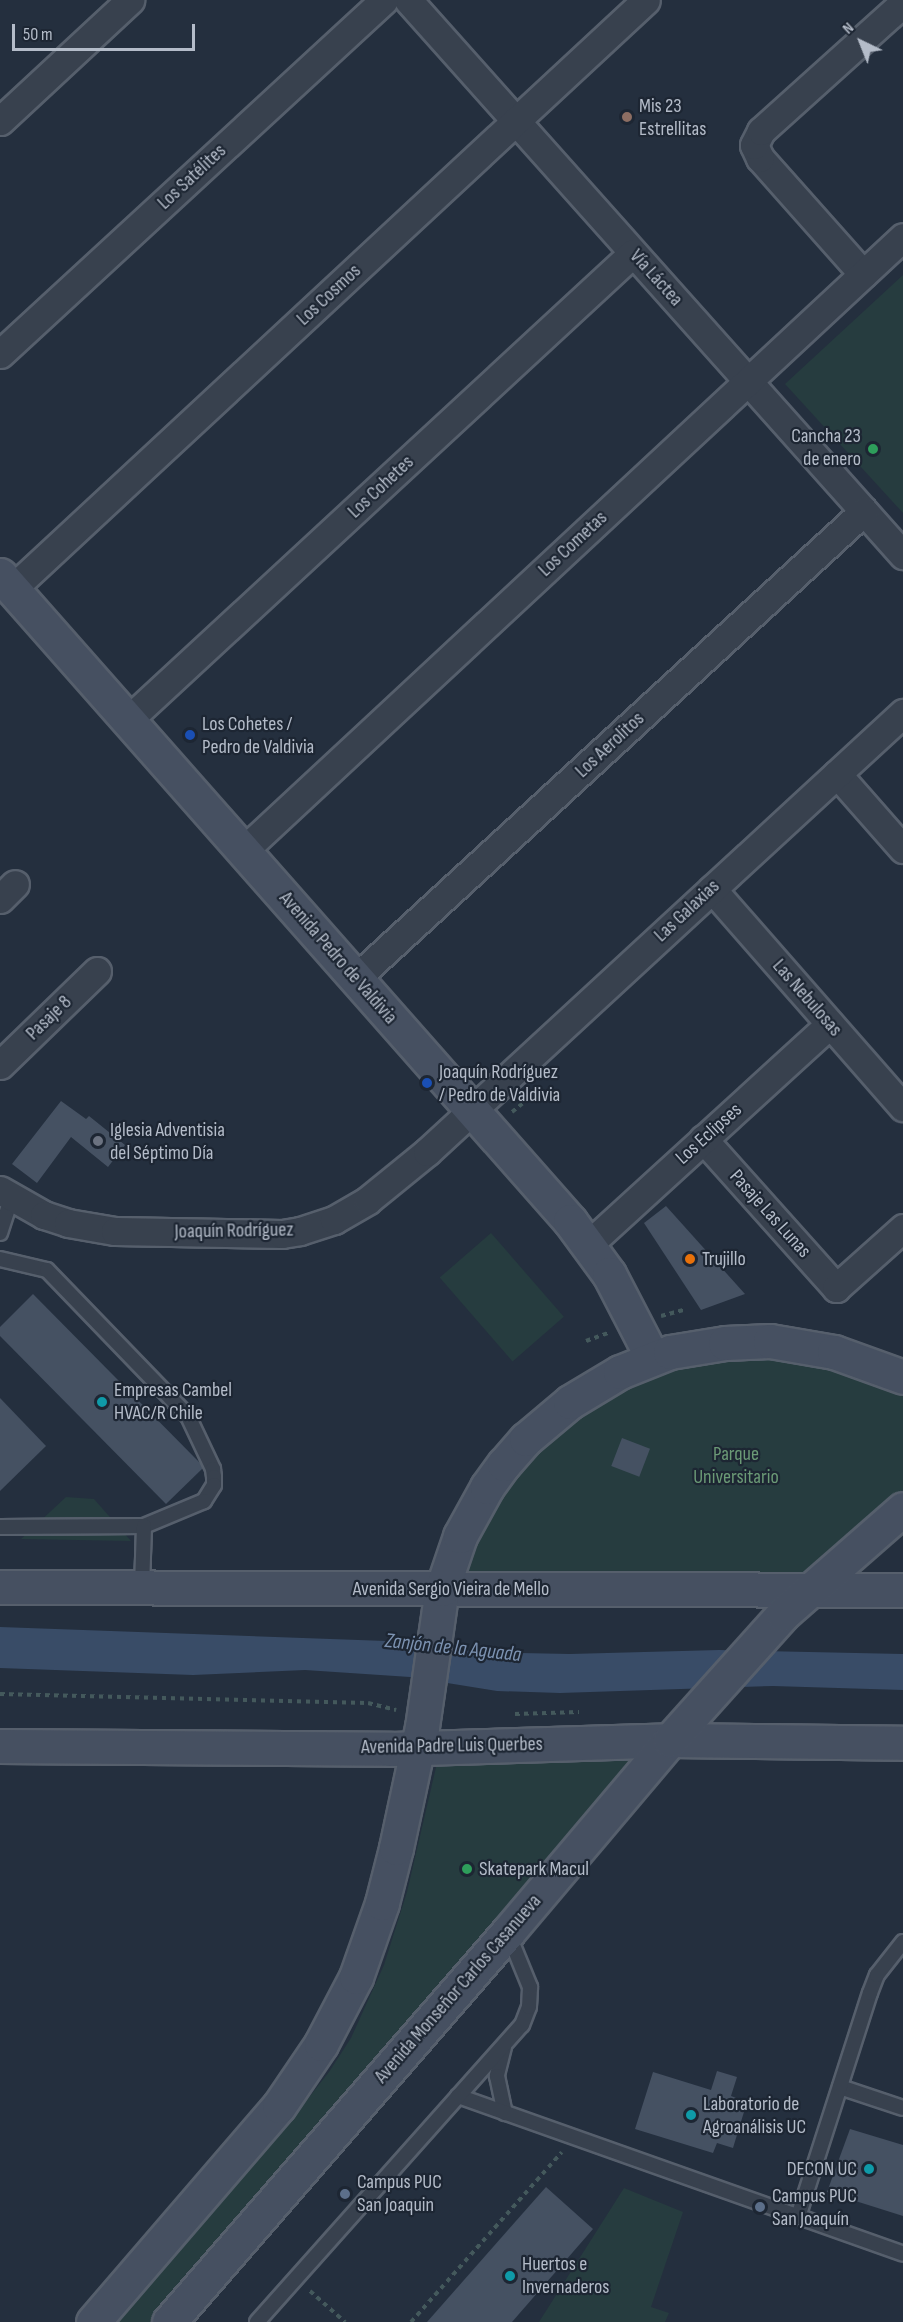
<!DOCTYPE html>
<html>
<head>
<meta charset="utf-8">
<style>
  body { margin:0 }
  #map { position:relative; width:903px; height:2322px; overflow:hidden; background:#242f3e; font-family:"Sofia Sans Condensed",sans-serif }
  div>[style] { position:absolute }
  .green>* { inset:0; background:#263c3f; transform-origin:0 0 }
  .water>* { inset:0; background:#394c67 }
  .building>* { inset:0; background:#455162; transform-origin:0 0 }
  .path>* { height:4px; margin-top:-2px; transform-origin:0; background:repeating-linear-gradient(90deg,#44595c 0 4.5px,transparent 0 9px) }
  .roads { filter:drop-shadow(2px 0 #565f6c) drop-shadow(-2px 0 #565f6c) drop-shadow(0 2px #565f6c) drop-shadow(0 -2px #565f6c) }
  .service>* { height:14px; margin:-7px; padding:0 7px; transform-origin:7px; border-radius:7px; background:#38414e }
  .minor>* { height:27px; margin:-13.5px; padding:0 13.5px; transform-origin:13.5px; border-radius:13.5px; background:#38414e }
  .secondary>* { height:33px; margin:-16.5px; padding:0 16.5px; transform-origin:16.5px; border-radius:16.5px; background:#465061 }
  .dots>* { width:16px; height:16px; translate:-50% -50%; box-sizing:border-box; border:3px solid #1d2633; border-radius:50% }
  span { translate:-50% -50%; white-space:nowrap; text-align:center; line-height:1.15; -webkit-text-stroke:4.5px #1d2633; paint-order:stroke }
  .poi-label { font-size:20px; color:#b4bcc9 }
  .left { translate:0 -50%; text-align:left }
  .right { translate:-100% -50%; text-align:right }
  .street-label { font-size:20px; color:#b4bcc9 }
  .park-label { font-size:20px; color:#6b9a76 }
  .water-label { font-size:21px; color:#7c92b1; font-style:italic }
  .north { position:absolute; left:831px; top:12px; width:60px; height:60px; -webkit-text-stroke:4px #1d2633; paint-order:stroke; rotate:317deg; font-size:16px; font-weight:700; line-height:24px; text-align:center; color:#b4bcc9 }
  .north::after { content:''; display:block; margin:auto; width:21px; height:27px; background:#b4bcc9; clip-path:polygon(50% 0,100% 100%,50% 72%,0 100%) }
  .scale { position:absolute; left:12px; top:24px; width:183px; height:27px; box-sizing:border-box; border:3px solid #b4bcc9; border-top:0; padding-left:8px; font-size:18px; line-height:21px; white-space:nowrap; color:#b4bcc9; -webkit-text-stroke:4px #1d2633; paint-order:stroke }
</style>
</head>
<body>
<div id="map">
  <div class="green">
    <i style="clip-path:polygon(903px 275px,903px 513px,785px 384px)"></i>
    <i style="left:491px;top:1233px;width:111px;height:68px;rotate:49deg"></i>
    <i style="clip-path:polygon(771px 1356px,819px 1362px,872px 1380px,903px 1394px,903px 1490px,806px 1576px,455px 1580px,514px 1475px,555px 1436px,614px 1392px,673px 1367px,720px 1357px)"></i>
    <i style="clip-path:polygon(66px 1497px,94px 1499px,131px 1541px,21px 1539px)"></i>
    <i style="clip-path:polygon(629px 1758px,633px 1774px,153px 2322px,116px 2322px,272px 2144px,329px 2072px,351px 2038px,384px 1965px,407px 1892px,437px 1763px)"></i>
    <i style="clip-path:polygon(624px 2188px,683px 2212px,651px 2307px,669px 2313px,665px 2322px,539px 2322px)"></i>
  </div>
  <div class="water">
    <i style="clip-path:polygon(0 1627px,414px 1642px,476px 1652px,570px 1654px,719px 1650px,903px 1654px,903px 1690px,773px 1686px,560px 1693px,497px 1691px,410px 1677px,305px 1670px,193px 1675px,0 1668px)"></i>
  </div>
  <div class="building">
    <i style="clip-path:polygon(61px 1101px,86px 1119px,89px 1116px,125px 1145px,108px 1167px,71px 1137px,37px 1183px,12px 1164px)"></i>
    <i style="clip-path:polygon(666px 1206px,745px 1294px,701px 1310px,644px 1223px)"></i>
    <i style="clip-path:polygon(33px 1294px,201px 1464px,203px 1468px,166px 1504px,0 1336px,0 1327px)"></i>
    <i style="clip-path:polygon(0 1398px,46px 1446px,0 1491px)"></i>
    <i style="left:622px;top:1438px;width:30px;height:30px;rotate:21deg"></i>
    <i style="clip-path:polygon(717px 2071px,737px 2077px,731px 2096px,747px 2102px,733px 2148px,717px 2143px,713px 2153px,635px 2129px,653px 2072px,711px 2090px)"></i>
    <i style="clip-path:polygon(850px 2129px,903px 2145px,903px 2216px,827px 2192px)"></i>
    <i style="clip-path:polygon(546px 2187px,593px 2229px,512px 2322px,427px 2322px)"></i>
  </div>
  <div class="path">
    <i style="left:512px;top:1112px;width:21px;rotate:-39deg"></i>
    <i style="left:661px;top:1316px;width:24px;rotate:-15deg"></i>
    <i style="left:586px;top:1341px;width:23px;rotate:-20deg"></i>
    <i style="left:0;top:1694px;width:368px;rotate:1.4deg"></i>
    <i style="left:368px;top:1703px;width:29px;rotate:14deg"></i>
    <i style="left:515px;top:1714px;width:64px;rotate:-1.8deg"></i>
    <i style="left:310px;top:2291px;width:47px;rotate:41.5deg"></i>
    <i style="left:411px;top:2322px;width:227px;rotate:-48.4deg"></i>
  </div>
  <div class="roads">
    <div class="service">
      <i style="left:0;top:1233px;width:36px;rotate:-72deg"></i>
      <i style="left:0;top:1259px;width:48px;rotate:13.2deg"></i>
      <i style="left:47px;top:1270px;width:203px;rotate:46deg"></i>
      <i style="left:188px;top:1416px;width:59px;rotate:64.7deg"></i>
      <i style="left:213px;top:1469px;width:8px;rotate:83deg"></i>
      <i style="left:214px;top:1477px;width:8px;rotate:90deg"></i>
      <i style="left:214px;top:1485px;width:19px;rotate:122deg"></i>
      <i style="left:204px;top:1501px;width:65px;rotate:157.4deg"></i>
      <i style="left:144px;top:1526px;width:144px;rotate:179.6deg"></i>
      <i style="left:142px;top:1587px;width:61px;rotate:-88.1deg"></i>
      <i style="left:504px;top:2047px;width:30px;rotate:104deg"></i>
      <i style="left:497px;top:2076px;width:38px;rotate:78deg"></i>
      <i style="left:840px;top:2087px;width:66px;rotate:18.4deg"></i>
      <i style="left:458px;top:2096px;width:472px;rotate:19.5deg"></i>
      <i style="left:798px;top:2217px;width:235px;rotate:-72.2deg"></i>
      <i style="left:870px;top:1993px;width:19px;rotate:-69deg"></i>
      <i style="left:877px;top:1975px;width:42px;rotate:-51.8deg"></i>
      <i style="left:257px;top:2322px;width:398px;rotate:-48.3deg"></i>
      <i style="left:522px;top:2025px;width:19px;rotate:-69deg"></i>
      <i style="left:529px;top:2007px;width:20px;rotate:-87deg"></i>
      <i style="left:530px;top:1987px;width:58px;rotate:-112.2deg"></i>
    </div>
    <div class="minor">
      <i style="left:408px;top:0;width:744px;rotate:48.27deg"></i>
      <i style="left:0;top:121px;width:178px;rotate:-42.9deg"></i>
      <i style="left:863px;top:274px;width:155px;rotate:-131.6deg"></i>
      <i style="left:760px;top:158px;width:14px;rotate:-115deg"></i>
      <i style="left:754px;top:145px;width:16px;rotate:-63deg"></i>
      <i style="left:761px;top:131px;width:191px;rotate:-42deg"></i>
      <i style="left:0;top:354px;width:522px;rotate:-42.67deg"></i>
      <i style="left:12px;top:589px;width:865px;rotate:-42.89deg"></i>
      <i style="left:128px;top:720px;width:688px;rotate:-42.76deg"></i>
      <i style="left:837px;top:774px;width:100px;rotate:48.7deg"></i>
      <i style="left:243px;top:851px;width:901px;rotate:-42.93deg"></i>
      <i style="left:712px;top:889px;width:290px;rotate:48.8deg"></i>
      <i style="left:0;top:899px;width:21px;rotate:-45deg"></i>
      <i style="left:356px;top:978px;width:690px;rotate:-42.59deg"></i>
      <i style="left:0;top:1065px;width:135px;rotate:-44.1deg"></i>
      <i style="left:703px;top:1139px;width:200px;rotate:48.2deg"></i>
      <i style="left:836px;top:1288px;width:90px;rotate:-41.8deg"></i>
      <i style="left:0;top:1190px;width:51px;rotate:29.6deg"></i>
      <i style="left:44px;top:1215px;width:25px;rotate:18deg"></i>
      <i style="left:68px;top:1223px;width:48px;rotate:9.7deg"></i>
      <i style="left:115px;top:1231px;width:167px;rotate:1deg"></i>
      <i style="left:282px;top:1234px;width:18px;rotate:-9deg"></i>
      <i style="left:300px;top:1231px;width:36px;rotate:-18deg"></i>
      <i style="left:334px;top:1220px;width:39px;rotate:-30deg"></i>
      <i style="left:368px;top:1200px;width:76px;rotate:-39.1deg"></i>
      <i style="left:427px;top:1152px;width:648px;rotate:-42.68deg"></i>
      <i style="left:589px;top:1244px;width:326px;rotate:-42.4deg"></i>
    </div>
    <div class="secondary">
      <i style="left:0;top:575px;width:862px;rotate:48.58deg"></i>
      <i style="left:570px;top:1221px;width:66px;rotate:53.7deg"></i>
      <i style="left:609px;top:1274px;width:93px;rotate:62.6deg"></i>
      <i style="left:0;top:1587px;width:903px;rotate:0.19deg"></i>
      <i style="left:0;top:1746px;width:391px;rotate:0.4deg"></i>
      <i style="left:391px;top:1749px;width:279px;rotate:-1.8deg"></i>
      <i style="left:670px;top:1740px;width:233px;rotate:0.7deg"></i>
      <i style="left:93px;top:2322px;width:285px;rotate:-49.3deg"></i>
      <i style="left:279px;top:2106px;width:75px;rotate:-55.9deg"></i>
      <i style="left:321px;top:2044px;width:76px;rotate:-62.4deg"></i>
      <i style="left:356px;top:1977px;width:78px;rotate:-70.6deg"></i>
      <i style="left:382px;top:1903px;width:57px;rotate:-75.7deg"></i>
      <i style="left:396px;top:1848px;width:124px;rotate:-77.9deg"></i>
      <i style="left:422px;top:1727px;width:139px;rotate:-81.8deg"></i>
      <i style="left:442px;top:1589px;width:56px;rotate:-71.2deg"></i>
      <i style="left:460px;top:1536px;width:56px;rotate:-61.1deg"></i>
      <i style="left:487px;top:1487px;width:29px;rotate:-54deg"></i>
      <i style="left:504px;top:1464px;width:33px;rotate:-49deg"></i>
      <i style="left:526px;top:1439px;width:57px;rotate:-40.1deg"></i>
      <i style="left:570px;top:1402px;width:58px;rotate:-31deg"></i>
      <i style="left:620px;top:1372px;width:54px;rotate:-21.8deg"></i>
      <i style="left:670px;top:1352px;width:56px;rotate:-9.3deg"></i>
      <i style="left:725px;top:1343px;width:45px;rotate:-2.5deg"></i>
      <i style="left:770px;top:1341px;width:65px;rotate:9.8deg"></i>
      <i style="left:834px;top:1352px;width:73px;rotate:19.9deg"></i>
      <i style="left:169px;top:2322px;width:517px;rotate:-49deg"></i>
      <i style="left:508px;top:1932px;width:251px;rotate:-49.8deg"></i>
      <i style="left:670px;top:1740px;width:169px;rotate:-48.1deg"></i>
      <i style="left:783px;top:1614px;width:159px;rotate:-41.2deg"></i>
    </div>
  </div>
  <div class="dots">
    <i style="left:627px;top:117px;background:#8d6e63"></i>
    <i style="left:873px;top:449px;background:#2e9e5b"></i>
    <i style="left:190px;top:735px;background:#1a4fb4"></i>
    <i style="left:427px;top:1083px;background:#1a4fb4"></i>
    <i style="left:98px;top:1141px;background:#6b7280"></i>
    <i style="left:690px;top:1259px;background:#e8710a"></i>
    <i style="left:102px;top:1402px;background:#0f9aa8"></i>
    <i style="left:467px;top:1869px;background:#2e9e5b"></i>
    <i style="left:691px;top:2115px;background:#0f9aa8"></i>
    <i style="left:869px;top:2169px;background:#0f9aa8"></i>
    <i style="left:345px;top:2194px;background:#5c6f8a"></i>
    <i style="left:760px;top:2207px;background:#5c6f8a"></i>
    <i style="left:510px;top:2276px;background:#0f9aa8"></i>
  </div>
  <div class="poi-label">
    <span class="left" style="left:639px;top:118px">Mis 23<br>Estrellitas</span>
    <span class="right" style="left:861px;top:448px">Cancha 23<br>de enero</span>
    <span class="left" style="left:202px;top:736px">Los Cohetes /<br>Pedro de Valdivia</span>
    <span class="left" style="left:439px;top:1084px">Joaquín Rodríguez<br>/ Pedro de Valdivia</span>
    <span class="left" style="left:110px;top:1142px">Iglesia Adventisia<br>del Séptimo Día</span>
    <span class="left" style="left:702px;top:1259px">Trujillo</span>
    <span class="left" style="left:114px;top:1402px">Empresas Cambel<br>HVAC/R Chile</span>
    <span class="left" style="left:479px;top:1869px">Skatepark Macul</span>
    <span class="left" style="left:703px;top:2116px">Laboratorio de<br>Agroanálisis UC</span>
    <span class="right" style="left:857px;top:2169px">DECON UC</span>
    <span class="left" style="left:357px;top:2194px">Campus PUC<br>San Joaquin</span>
    <span class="left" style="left:772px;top:2208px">Campus PUC<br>San Joaquín</span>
    <span class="left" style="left:522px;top:2276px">Huertos e<br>Invernaderos</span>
  </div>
  <div class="street-label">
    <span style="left:192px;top:177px;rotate:-43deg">Los Satélites</span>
    <span style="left:656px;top:278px;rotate:48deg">Vía Láctea</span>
    <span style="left:329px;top:295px;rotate:-43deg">Los Cosmos</span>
    <span style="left:381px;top:487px;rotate:-43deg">Los Cohetes</span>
    <span style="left:573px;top:544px;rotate:-43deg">Los Cometas</span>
    <span style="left:610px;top:745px;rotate:-43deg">Los Aerolitos</span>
    <span style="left:687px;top:911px;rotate:-43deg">Las Galaxias</span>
    <span style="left:338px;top:958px;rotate:49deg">Avenida Pedro de Valdivia</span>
    <span style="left:807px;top:998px;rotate:49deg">Las Nebulosas</span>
    <span style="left:49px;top:1018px;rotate:-44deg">Pasaje 8</span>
    <span style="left:709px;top:1134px;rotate:-42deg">Los Eclipses</span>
    <span style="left:770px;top:1214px;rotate:48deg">Pasaje Las Lunas</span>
    <span style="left:234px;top:1231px;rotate:-1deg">Joaquín Rodríguez</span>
    <span style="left:451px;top:1589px">Avenida Sergio Vieira de Mello</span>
    <span style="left:452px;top:1746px;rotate:-1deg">Avenida Padre Luis Querbes</span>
    <span style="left:458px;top:1989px;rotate:-49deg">Avenida Monseñor Carlos Casanueva</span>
  </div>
  <div class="park-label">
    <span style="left:736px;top:1466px">Parque<br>Universitario</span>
  </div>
  <div class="water-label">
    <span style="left:453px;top:1648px;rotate:6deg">Zanjón de la Aguada</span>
  </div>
  <div class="north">N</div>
  <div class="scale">50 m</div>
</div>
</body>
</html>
